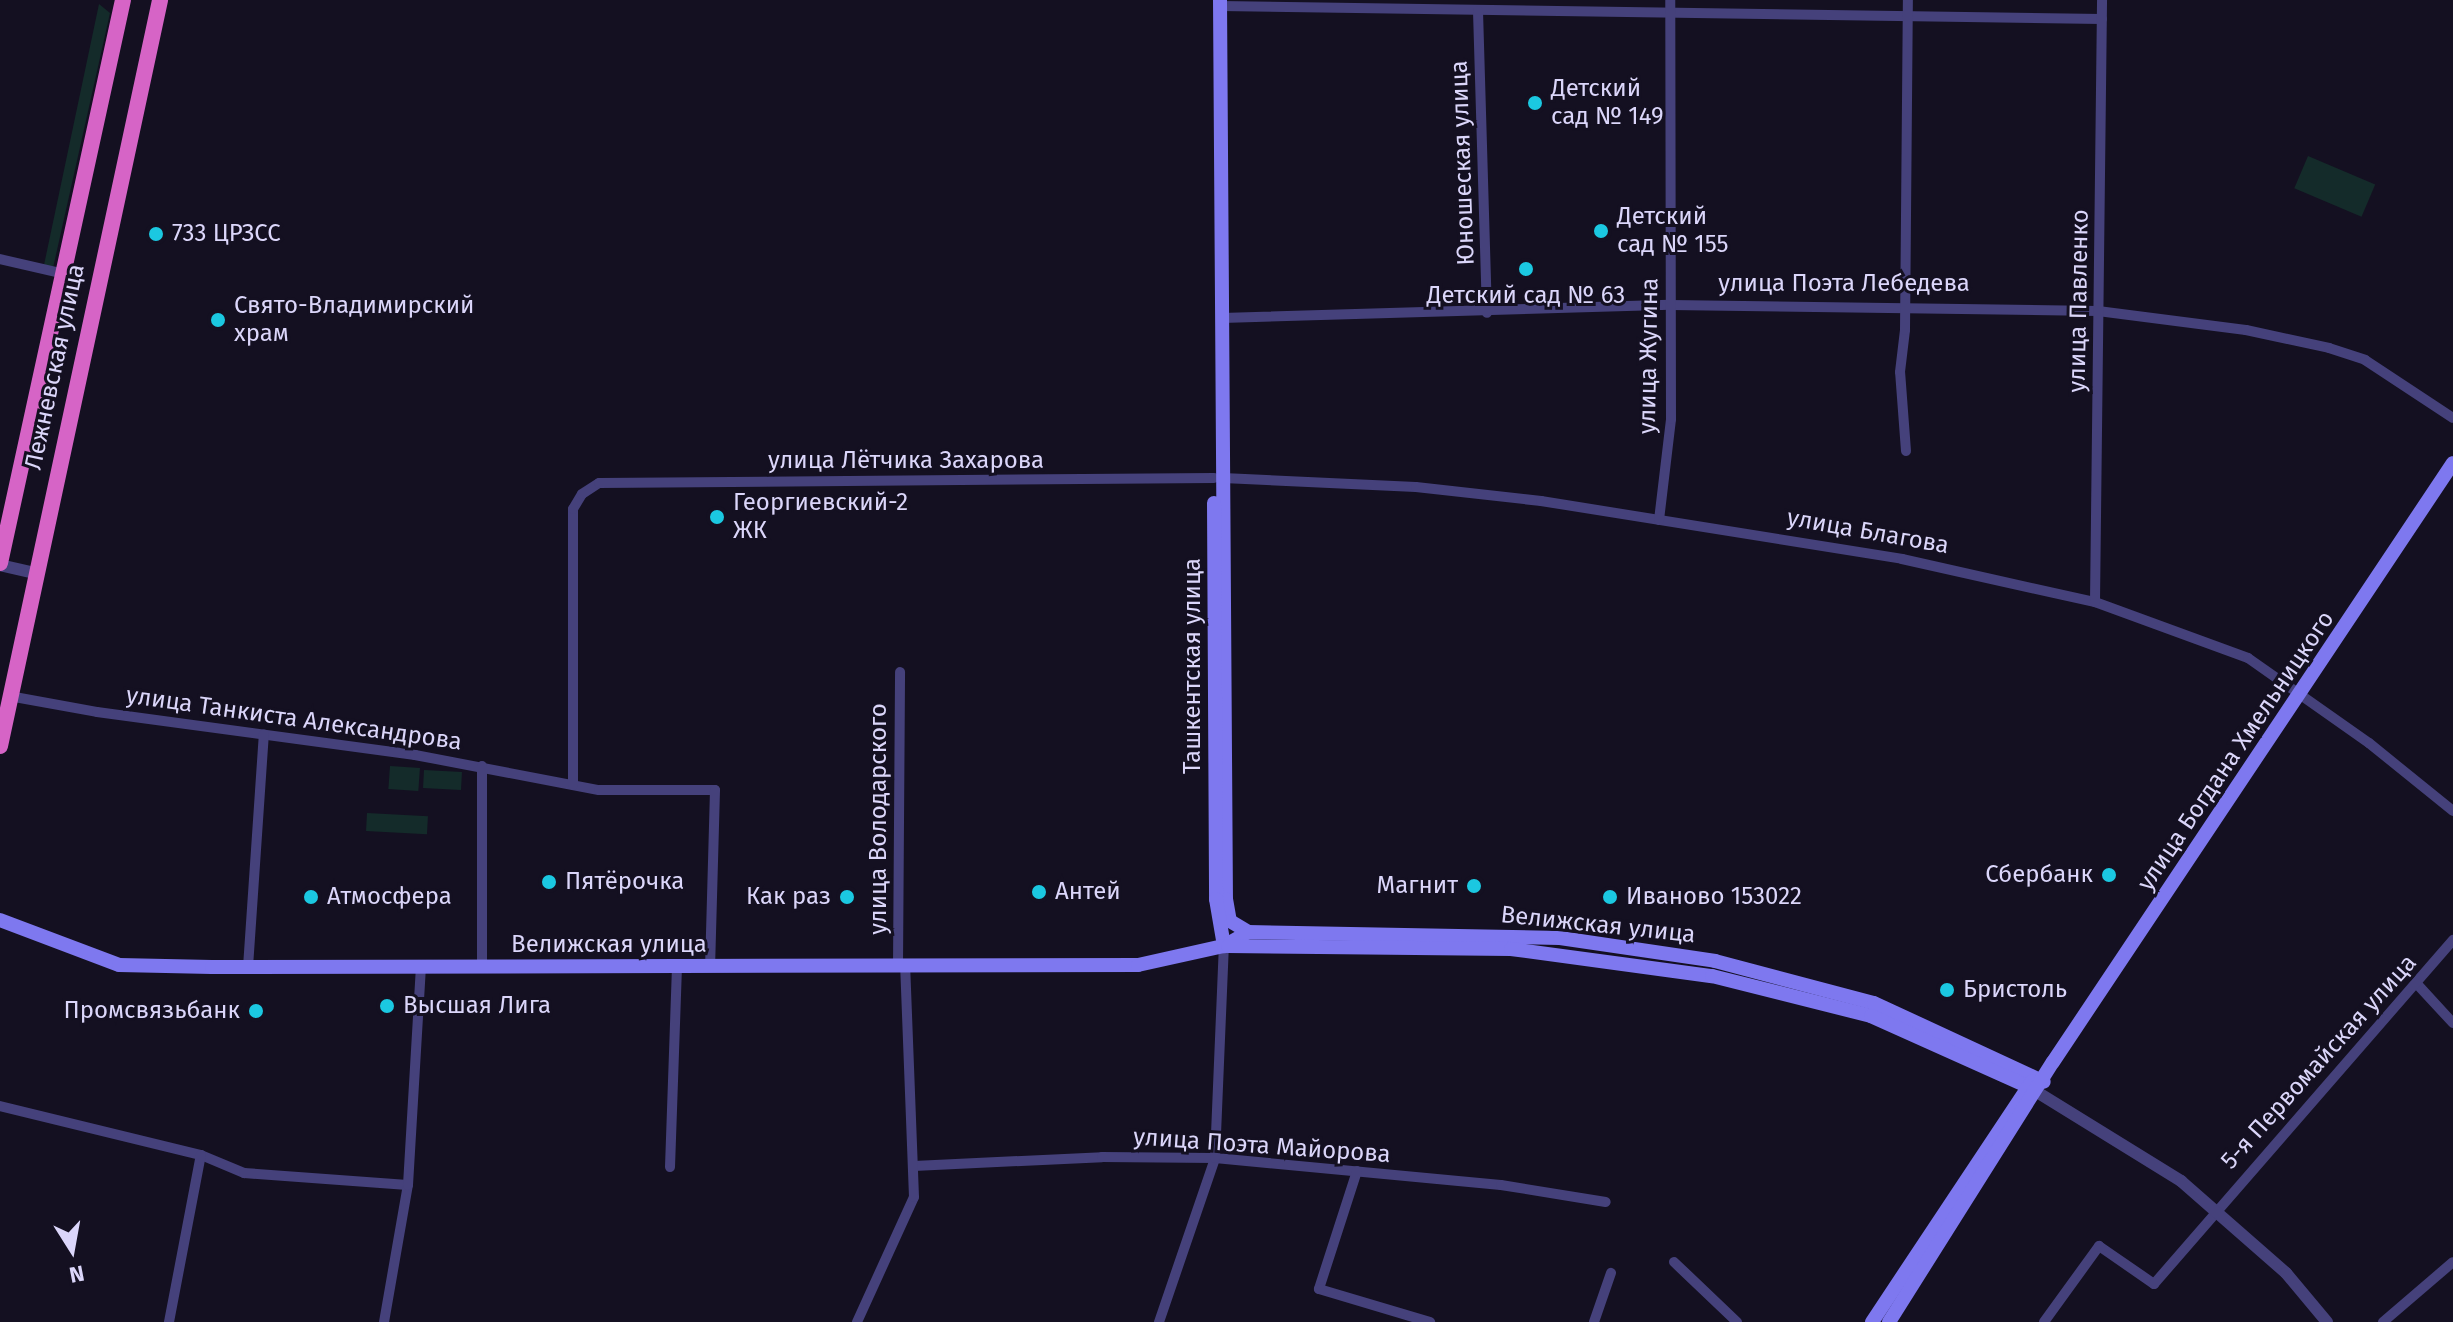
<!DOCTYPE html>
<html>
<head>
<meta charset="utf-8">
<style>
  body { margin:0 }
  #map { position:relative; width:2453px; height:1322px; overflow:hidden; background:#141021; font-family:"Fira Sans",sans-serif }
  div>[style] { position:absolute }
  .green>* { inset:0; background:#142b2a; transform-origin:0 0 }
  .minor>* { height:10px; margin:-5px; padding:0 5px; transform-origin:5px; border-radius:5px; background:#45417b }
  .tertiary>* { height:12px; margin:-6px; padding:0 6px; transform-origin:6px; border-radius:6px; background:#45417b }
  .secondary>* { height:14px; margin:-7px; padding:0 7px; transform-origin:7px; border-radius:7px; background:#7e78ef }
  .trunk>* { height:16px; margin:-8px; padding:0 8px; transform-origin:8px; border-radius:8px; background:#d664c6 }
  .dots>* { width:22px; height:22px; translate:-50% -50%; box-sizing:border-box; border:4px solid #141021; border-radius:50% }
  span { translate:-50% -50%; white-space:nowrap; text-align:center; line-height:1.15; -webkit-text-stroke:6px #141021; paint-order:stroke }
  .poi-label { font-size:24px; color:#dbd6fa }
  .left { translate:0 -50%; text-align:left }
  .right { translate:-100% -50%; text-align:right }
  .street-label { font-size:24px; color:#dbd6fa }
  .north { position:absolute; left:32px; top:1210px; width:80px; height:80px; -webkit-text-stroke:6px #141021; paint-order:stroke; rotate:169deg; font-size:22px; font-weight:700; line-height:32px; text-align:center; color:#dbd6fa }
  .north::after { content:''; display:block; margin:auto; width:28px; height:36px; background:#dbd6fa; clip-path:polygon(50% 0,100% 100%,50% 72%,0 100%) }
</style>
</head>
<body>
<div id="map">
  <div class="green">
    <i style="clip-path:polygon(99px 4px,110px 13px,53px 268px,44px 265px)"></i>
    <i style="left:2308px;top:156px;width:73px;height:35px;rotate:23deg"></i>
    <i style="left:390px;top:766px;width:30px;height:23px;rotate:4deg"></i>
    <i style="left:424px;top:770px;width:38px;height:18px;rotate:3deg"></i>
    <i style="left:367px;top:813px;width:61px;height:18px;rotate:3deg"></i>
  </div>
  <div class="minor">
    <i style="left:1220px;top:6px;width:882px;rotate:0.84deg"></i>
    <i style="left:1478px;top:11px;width:302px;rotate:88.3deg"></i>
    <i style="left:0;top:259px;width:67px;rotate:13deg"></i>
    <i style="left:1222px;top:318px;width:448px;rotate:-1.7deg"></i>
    <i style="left:1670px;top:305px;width:428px;rotate:0.8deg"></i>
    <i style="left:2098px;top:311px;width:149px;rotate:7.3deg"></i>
    <i style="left:2246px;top:330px;width:85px;rotate:12.2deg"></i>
    <i style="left:2329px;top:348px;width:38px;rotate:18deg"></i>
    <i style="left:2365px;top:360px;width:105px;rotate:33.4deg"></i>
    <i style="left:1906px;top:451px;width:79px;rotate:-94.3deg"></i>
    <i style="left:1900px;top:372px;width:42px;rotate:-83.2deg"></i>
    <i style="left:1905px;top:330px;width:330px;rotate:-89.5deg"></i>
    <i style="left:1223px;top:478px;width:193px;rotate:2.7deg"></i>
    <i style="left:1416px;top:487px;width:126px;rotate:6.4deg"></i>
    <i style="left:1541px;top:501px;width:366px;rotate:9.1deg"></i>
    <i style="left:1902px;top:559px;width:198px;rotate:12.6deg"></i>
    <i style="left:2095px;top:602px;width:163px;rotate:20.1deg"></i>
    <i style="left:2248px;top:658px;width:148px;rotate:35.1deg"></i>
    <i style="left:2369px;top:743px;width:108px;rotate:39deg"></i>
    <i style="left:1659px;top:520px;width:102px;rotate:-83.2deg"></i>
    <i style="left:1671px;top:419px;width:419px;rotate:-90.1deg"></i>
    <i style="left:2095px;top:602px;width:602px;rotate:-89.33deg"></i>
    <i style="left:9px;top:696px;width:89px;rotate:10.3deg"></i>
    <i style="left:97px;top:712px;width:321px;rotate:7.7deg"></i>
    <i style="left:415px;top:755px;width:187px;rotate:10.8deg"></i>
    <i style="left:599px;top:790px;width:116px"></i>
    <i style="left:715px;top:790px;width:176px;rotate:91.6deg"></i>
    <i style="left:482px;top:766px;width:201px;rotate:90deg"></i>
    <i style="left:573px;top:785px;width:276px;rotate:-90deg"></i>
    <i style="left:573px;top:509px;width:17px;rotate:-59deg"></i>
    <i style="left:582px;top:494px;width:20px;rotate:-33deg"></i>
    <i style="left:599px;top:483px;width:615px;rotate:-0.47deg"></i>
    <i style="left:898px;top:966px;width:294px;rotate:-89.6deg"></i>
    <i style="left:248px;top:967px;width:233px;rotate:-86.1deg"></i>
    <i style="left:2417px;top:984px;width:53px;rotate:47.3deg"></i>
    <i style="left:0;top:1106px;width:207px;rotate:13.7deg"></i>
    <i style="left:201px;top:1155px;width:47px;rotate:22.7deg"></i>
    <i style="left:244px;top:1173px;width:164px;rotate:4.2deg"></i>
    <i style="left:914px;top:1166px;width:188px;rotate:-2.7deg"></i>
    <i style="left:1102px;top:1157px;width:113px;rotate:0.5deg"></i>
    <i style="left:1215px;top:1158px;width:287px;rotate:5.4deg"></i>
    <i style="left:1501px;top:1185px;width:106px;rotate:9.2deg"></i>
    <i style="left:670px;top:1167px;width:201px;rotate:-88deg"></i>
    <i style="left:1357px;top:1171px;width:124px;rotate:107.9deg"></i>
    <i style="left:1319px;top:1289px;width:116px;rotate:16.6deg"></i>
    <i style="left:1674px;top:1262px;width:87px;rotate:43.6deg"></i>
    <i style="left:169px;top:1322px;width:170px;rotate:-79.2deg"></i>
    <i style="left:384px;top:1322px;width:139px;rotate:-80.1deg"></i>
    <i style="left:408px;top:1185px;width:219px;rotate:-86.6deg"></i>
    <i style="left:857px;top:1322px;width:137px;rotate:-65.5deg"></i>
    <i style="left:914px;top:1197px;width:231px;rotate:-92.2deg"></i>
    <i style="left:1159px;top:1322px;width:173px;rotate:-71.1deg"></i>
    <i style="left:1215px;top:1158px;width:212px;rotate:-87.6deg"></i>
    <i style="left:1594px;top:1322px;width:52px;rotate:-70.9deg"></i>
    <i style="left:2044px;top:1322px;width:94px;rotate:-54.1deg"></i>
    <i style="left:2099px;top:1246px;width:67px;rotate:34.6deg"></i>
    <i style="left:2154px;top:1284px;width:456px;rotate:-49deg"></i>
    <i style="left:2383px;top:1322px;width:92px;rotate:-40.6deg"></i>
  </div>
  <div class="tertiary">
    <i style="left:0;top:565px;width:35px;rotate:13deg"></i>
    <i style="left:2029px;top:1087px;width:179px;rotate:31.7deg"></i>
    <i style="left:2181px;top:1181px;width:140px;rotate:41.2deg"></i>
    <i style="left:2286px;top:1273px;width:64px;rotate:50.1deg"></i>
  </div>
  <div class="secondary">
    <i style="left:1220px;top:0;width:899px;rotate:89.62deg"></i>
    <i style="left:1226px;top:899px;width:22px;rotate:80deg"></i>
    <i style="left:1230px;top:921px;width:21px;rotate:31deg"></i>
    <i style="left:1248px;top:932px;width:312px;rotate:1.1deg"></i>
    <i style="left:1560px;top:938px;width:157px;rotate:8.4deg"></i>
    <i style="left:1715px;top:961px;width:164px;rotate:14.8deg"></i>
    <i style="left:1874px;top:1003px;width:187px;rotate:24.9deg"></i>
    <i style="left:1214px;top:503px;width:396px;rotate:89.7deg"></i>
    <i style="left:1216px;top:899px;width:48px;rotate:80.3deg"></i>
    <i style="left:0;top:920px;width:127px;rotate:20.7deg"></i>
    <i style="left:119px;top:965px;width:93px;rotate:1.2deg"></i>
    <i style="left:212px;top:967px;width:926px;rotate:-0.12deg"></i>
    <i style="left:1138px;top:965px;width:88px;rotate:-12.5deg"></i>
    <i style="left:1224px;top:946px;width:28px;rotate:-30deg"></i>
    <i style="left:1228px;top:946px;width:283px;rotate:0.6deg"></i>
    <i style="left:1511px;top:949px;width:203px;rotate:7.7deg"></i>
    <i style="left:1712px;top:976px;width:164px;rotate:14.1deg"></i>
    <i style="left:1871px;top:1016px;width:173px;rotate:24.2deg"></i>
    <i style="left:1872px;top:1322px;width:289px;rotate:-56.4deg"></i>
    <i style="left:1889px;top:1322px;width:307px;rotate:-57.8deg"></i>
    <i style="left:2053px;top:1062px;width:720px;rotate:-56.27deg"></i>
  </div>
  <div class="trunk">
    <i style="left:0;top:563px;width:576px;rotate:-77.68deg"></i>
    <i style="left:0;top:746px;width:763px;rotate:-77.89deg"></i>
  </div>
  <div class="dots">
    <i style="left:1535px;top:103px;background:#1bc8e1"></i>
    <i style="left:1601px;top:231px;background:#1bc8e1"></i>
    <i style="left:156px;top:234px;background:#1bc8e1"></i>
    <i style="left:1526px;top:269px;background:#1bc8e1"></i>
    <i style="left:218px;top:320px;background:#1bc8e1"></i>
    <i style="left:717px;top:517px;background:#1bc8e1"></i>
    <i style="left:2109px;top:875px;background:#1bc8e1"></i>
    <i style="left:549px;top:882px;background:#1bc8e1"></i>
    <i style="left:1474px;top:886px;background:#1bc8e1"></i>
    <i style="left:1039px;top:892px;background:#1bc8e1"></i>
    <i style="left:311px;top:897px;background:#1bc8e1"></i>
    <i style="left:847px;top:897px;background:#1bc8e1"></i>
    <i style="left:1610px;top:897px;background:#1bc8e1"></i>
    <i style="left:1947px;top:990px;background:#1bc8e1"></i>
    <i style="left:387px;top:1006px;background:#1bc8e1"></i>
    <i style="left:256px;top:1011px;background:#1bc8e1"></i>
  </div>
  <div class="poi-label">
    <span class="left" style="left:1551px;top:103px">Детский<br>сад № 149</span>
    <span class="left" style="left:1617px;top:231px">Детский<br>сад № 155</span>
    <span class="left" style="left:172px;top:234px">733 ЦРЗСС</span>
    <span style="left:1526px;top:296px">Детский сад № 63</span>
    <span class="left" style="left:234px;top:320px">Свято-Владимирский<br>храм</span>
    <span class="left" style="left:733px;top:517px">Георгиевский-2<br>ЖК</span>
    <span class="right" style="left:2093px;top:875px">Сбербанк</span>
    <span class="left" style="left:565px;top:882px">Пятёрочка</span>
    <span class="right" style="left:1458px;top:886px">Магнит</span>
    <span class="left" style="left:1055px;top:892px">Антей</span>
    <span class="left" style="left:327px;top:897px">Атмосфера</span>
    <span class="right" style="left:831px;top:897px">Как раз</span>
    <span class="left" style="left:1626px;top:897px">Иваново 153022</span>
    <span class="left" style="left:1963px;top:990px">Бристоль</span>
    <span class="left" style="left:403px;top:1006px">Высшая Лига</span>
    <span class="right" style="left:240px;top:1011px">Промсвязьбанк</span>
  </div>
  <div class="street-label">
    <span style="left:1463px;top:163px;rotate:-92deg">Юношеская улица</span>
    <span style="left:1844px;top:284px">улица Поэта Лебедева</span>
    <span style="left:2079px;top:301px;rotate:-89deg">улица Павленко</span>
    <span style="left:1649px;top:356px;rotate:-89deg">улица Жугина</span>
    <span style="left:55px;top:367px;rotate:-78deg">Лежневская улица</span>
    <span style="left:906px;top:461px">улица Лётчика Захарова</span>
    <span style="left:1868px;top:532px;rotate:10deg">улица Благова</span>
    <span style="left:1193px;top:666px;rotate:-90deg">Ташкентская улица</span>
    <span style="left:294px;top:719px;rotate:8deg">улица Танкиста Александрова</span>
    <span style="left:2236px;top:751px;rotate:-56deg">улица Богдана Хмельницкого</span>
    <span style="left:879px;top:819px;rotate:-90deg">улица Володарского</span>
    <span style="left:1598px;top:925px;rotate:6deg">Велижская улица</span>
    <span style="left:609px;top:945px">Велижская улица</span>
    <span style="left:2319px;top:1062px;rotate:-48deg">5-я Первомайская улица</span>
    <span style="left:1262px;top:1146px;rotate:4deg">улица Поэта Майорова</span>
  </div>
  <div class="north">N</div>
</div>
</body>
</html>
